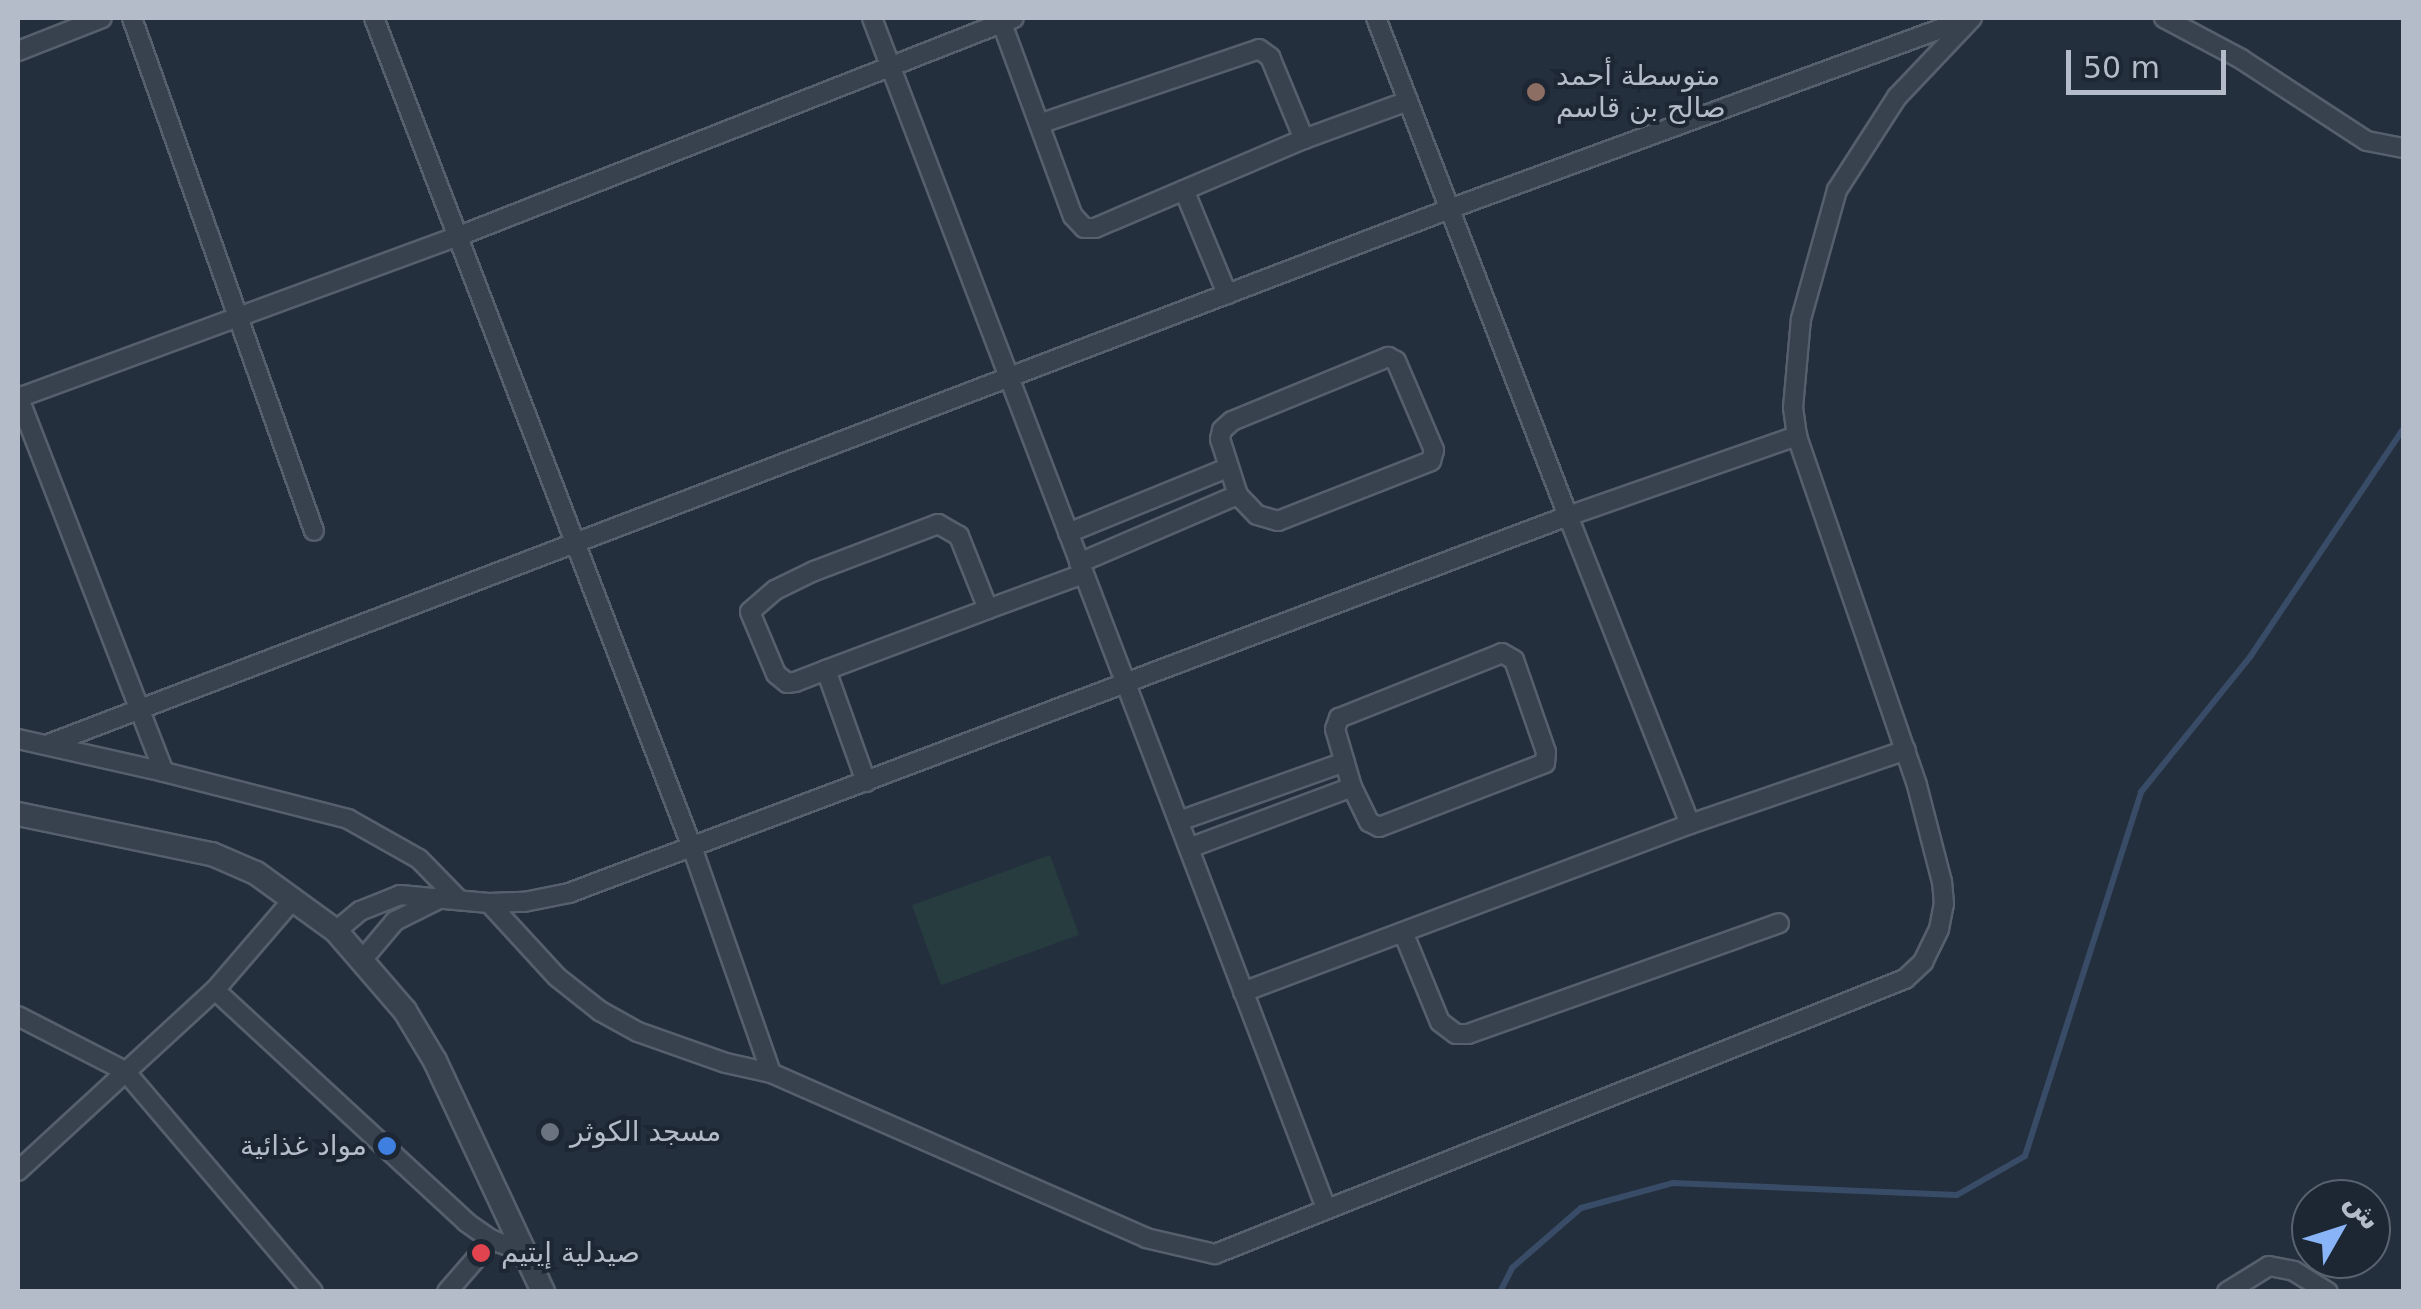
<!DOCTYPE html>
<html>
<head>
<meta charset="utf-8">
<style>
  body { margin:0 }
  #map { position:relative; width:2421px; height:1309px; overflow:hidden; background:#242f3e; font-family:"DejaVu Sans",Vazirmatn,sans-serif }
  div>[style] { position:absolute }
  .green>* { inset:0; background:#263c3f; transform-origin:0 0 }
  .stream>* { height:6px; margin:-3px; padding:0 3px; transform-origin:3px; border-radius:3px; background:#394c67 }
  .roads { filter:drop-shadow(2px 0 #565f6c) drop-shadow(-2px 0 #565f6c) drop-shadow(0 2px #565f6c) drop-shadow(0 -2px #565f6c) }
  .minor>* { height:18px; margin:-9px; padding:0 9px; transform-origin:9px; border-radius:9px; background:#38414e }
  .tertiary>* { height:22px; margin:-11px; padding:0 11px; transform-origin:11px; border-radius:11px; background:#38414e }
  .dots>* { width:28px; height:28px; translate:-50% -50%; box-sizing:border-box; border:5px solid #1d2633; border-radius:50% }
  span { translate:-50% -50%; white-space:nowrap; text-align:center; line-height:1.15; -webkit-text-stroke:8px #1d2633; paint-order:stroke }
  .poi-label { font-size:28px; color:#b4bcc9 }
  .left { translate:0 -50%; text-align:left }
  .right { translate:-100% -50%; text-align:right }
  .frame { position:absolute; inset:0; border:20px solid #b4bcc9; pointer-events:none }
  .north { position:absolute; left:2291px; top:1179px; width:100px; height:100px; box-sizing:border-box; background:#1d2633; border:2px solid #59626f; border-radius:50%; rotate:51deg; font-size:28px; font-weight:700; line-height:40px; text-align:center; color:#b4bcc9 }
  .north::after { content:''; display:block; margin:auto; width:35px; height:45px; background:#8ab4f8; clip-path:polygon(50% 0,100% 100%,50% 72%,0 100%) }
  .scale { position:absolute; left:2066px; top:50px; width:160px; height:45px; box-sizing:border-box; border:5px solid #b4bcc9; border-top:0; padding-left:12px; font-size:30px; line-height:35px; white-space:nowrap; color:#b4bcc9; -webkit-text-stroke:8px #1d2633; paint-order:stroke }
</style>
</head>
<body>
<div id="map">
  <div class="green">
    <i style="left:1050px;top:855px;width:85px;height:147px;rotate:70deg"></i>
  </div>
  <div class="stream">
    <i style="left:1500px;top:1292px;width:27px;rotate:-63deg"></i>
    <i style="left:1512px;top:1268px;width:91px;rotate:-41deg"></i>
    <i style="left:1581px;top:1208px;width:95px;rotate:-15.2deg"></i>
    <i style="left:1673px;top:1183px;width:284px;rotate:2.4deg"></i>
    <i style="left:1957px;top:1195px;width:78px;rotate:-29.8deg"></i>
    <i style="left:2025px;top:1156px;width:382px;rotate:-72.3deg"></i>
    <i style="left:2141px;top:792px;width:174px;rotate:-51.1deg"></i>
    <i style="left:2250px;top:657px;width:276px;rotate:-56.1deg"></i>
  </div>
  <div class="roads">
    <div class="minor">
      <i style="left:132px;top:18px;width:544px;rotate:70.47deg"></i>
      <i style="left:374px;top:18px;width:891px;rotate:69.02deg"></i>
      <i style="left:693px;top:850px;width:236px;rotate:70.7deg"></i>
      <i style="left:872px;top:18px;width:1274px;rotate:69.12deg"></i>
      <i style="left:1000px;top:18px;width:211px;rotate:69.8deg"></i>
      <i style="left:1073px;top:216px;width:16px;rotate:47deg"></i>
      <i style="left:1084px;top:228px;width:11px"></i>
      <i style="left:1095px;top:228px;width:227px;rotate:-23.1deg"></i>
      <i style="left:1304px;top:139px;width:111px;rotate:-20.1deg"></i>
      <i style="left:2164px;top:18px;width:87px;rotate:28deg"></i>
      <i style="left:2241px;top:59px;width:150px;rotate:33.1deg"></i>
      <i style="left:2367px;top:141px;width:38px;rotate:11deg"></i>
      <i style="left:18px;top:51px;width:90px;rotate:-21.4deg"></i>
      <i style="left:1042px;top:123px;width:229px;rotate:-18.8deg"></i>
      <i style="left:1259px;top:49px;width:14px;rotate:36deg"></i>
      <i style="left:1270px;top:57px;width:89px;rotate:67.5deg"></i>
      <i style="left:1184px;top:190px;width:113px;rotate:67.5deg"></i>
      <i style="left:1388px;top:357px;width:9px;rotate:27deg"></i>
      <i style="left:1396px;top:361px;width:97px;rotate:66.9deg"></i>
      <i style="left:1434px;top:450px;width:11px;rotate:105deg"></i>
      <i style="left:1431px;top:461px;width:164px;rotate:158.6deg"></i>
      <i style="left:1278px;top:521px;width:22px;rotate:-164deg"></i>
      <i style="left:1257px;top:515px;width:28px;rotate:-134deg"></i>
      <i style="left:1238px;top:495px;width:59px;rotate:-107.8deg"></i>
      <i style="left:1220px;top:439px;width:9px;rotate:-77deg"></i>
      <i style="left:1222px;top:430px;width:13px;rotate:-42deg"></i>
      <i style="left:1232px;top:421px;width:169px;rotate:-22.3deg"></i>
      <i style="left:18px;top:396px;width:403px;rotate:68.8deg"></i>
      <i style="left:164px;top:772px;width:190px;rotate:14.3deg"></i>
      <i style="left:348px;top:819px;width:81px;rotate:29.4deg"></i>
      <i style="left:419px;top:859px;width:57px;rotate:45.7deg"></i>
      <i style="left:18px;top:398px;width:470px;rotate:-20.2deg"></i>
      <i style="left:459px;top:236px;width:596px;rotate:-21.44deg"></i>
      <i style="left:1068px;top:533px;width:172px;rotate:-22.2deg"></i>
      <i style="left:1079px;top:563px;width:173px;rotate:-23.2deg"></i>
      <i style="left:988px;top:609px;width:79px;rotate:-111.7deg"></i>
      <i style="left:959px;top:536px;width:24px;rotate:-150deg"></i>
      <i style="left:938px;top:524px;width:133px;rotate:159.2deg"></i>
      <i style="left:814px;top:571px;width:43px;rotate:154deg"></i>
      <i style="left:775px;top:590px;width:33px;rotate:139deg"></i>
      <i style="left:750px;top:612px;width:67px;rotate:67.2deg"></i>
      <i style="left:776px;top:674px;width:14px;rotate:39deg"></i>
      <i style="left:787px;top:683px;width:8px;rotate:-7deg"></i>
      <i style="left:795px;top:682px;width:33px;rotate:-21deg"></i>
      <i style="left:826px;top:670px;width:173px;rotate:-20.6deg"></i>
      <i style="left:988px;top:609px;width:101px;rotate:-20.2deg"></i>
      <i style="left:1502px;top:653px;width:14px;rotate:30deg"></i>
      <i style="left:1514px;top:660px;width:97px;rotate:70.8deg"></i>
      <i style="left:1546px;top:752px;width:11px;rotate:95deg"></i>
      <i style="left:1545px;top:763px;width:178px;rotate:158.9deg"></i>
      <i style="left:1379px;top:827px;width:11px;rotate:-153deg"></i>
      <i style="left:1369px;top:822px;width:39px;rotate:-116deg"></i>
      <i style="left:1352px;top:787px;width:60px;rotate:-106.3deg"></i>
      <i style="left:1335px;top:729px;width:12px;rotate:-70deg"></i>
      <i style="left:1339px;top:718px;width:175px;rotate:-21.7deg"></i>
      <i style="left:826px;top:670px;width:119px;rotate:70.3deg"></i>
      <i style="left:18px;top:739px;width:150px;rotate:12.7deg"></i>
      <i style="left:46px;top:745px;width:1505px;rotate:-20.9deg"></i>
      <i style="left:1452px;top:208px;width:552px;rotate:-20.14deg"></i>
      <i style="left:1179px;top:821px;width:176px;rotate:-19.6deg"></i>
      <i style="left:1690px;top:824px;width:331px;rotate:-111.6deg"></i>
      <i style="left:1568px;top:516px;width:243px;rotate:-19.3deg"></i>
      <i style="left:1189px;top:848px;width:174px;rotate:-20.5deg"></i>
      <i style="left:489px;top:903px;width:100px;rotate:47.4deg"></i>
      <i style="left:557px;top:977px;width:55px;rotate:38.3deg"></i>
      <i style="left:600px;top:1011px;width:43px;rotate:28.9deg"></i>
      <i style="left:638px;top:1032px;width:93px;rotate:19.4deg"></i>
      <i style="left:726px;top:1063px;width:46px;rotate:12.5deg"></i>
      <i style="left:771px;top:1073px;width:410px;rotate:23.7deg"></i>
      <i style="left:1146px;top:1238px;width:71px;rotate:13.1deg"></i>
      <i style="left:1215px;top:1254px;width:743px;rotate:-21.73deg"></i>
      <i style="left:1905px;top:979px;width:25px;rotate:-43deg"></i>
      <i style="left:1923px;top:962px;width:37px;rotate:-64deg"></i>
      <i style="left:1939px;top:929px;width:25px;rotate:-79deg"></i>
      <i style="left:1944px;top:904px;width:22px;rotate:-95deg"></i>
      <i style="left:1942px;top:882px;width:100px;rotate:-104.5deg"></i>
      <i style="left:1917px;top:785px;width:369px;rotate:-109deg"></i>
      <i style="left:1797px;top:436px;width:28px;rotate:-98deg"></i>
      <i style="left:1793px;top:408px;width:89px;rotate:-84.9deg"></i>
      <i style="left:1801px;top:319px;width:134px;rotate:-74.4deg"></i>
      <i style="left:1837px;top:190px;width:111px;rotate:-57.2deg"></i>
      <i style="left:1897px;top:97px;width:109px;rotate:-46.5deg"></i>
      <i style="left:336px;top:931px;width:31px;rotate:-40deg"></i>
      <i style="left:360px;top:911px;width:43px;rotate:-21.8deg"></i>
      <i style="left:400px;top:895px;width:89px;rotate:5.1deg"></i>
      <i style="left:489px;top:903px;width:35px;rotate:-2deg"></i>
      <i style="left:524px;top:902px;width:46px;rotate:-11.3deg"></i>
      <i style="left:569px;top:893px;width:1068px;rotate:-20.68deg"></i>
      <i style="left:1568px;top:516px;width:534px;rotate:-111.08deg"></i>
      <i style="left:1403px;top:932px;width:97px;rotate:67.7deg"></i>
      <i style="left:1440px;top:1022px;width:20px;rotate:37deg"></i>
      <i style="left:1456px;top:1034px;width:12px"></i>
      <i style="left:1468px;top:1034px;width:330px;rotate:-19.6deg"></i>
      <i style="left:363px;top:959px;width:50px;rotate:-49.9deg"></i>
      <i style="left:395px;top:921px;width:47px;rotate:-26.6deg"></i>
      <i style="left:215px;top:990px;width:342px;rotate:42.7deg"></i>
      <i style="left:466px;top:1222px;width:32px;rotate:35deg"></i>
      <i style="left:492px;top:1240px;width:33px;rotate:20deg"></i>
      <i style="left:1243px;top:992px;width:478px;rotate:-20.6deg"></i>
      <i style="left:1690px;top:824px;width:228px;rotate:-18.9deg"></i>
      <i style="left:18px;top:1016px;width:120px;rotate:27.2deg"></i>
      <i style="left:125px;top:1071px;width:290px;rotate:49.6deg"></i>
      <i style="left:18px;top:1171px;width:268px;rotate:-42.6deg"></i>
      <i style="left:215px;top:990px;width:121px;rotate:-49.3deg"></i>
      <i style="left:447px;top:1292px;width:69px;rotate:-49.1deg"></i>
      <i style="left:2227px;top:1292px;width:49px;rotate:-31.8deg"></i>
      <i style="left:2269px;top:1266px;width:25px;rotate:11deg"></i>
      <i style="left:2294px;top:1271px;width:40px;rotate:32deg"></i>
    </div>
    <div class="tertiary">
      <i style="left:18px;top:814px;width:198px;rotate:11.7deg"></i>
      <i style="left:212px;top:854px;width:48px;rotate:23.4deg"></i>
      <i style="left:256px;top:873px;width:99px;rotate:35.9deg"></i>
      <i style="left:336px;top:931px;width:106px;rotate:49.2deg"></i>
      <i style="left:405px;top:1011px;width:58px;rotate:59deg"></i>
      <i style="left:435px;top:1061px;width:255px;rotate:64.9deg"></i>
    </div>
  </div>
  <div class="dots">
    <i style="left:1536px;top:92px;background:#8d6e63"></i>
    <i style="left:550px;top:1132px;background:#6b7280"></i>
    <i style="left:387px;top:1146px;background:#3f7fe0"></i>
    <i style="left:481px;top:1253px;background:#e0444e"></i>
  </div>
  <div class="poi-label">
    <span class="left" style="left:1556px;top:92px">متوسطة أحمد<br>صالح بن قاسم</span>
    <span class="left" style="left:570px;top:1132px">مسجد الكوثر</span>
    <span class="right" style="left:367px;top:1146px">مواد غذائية</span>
    <span class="left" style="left:501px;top:1253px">صيدلية إيتيم</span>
  </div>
  <div class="frame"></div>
  <div class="north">ش</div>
  <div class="scale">50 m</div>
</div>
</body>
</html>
